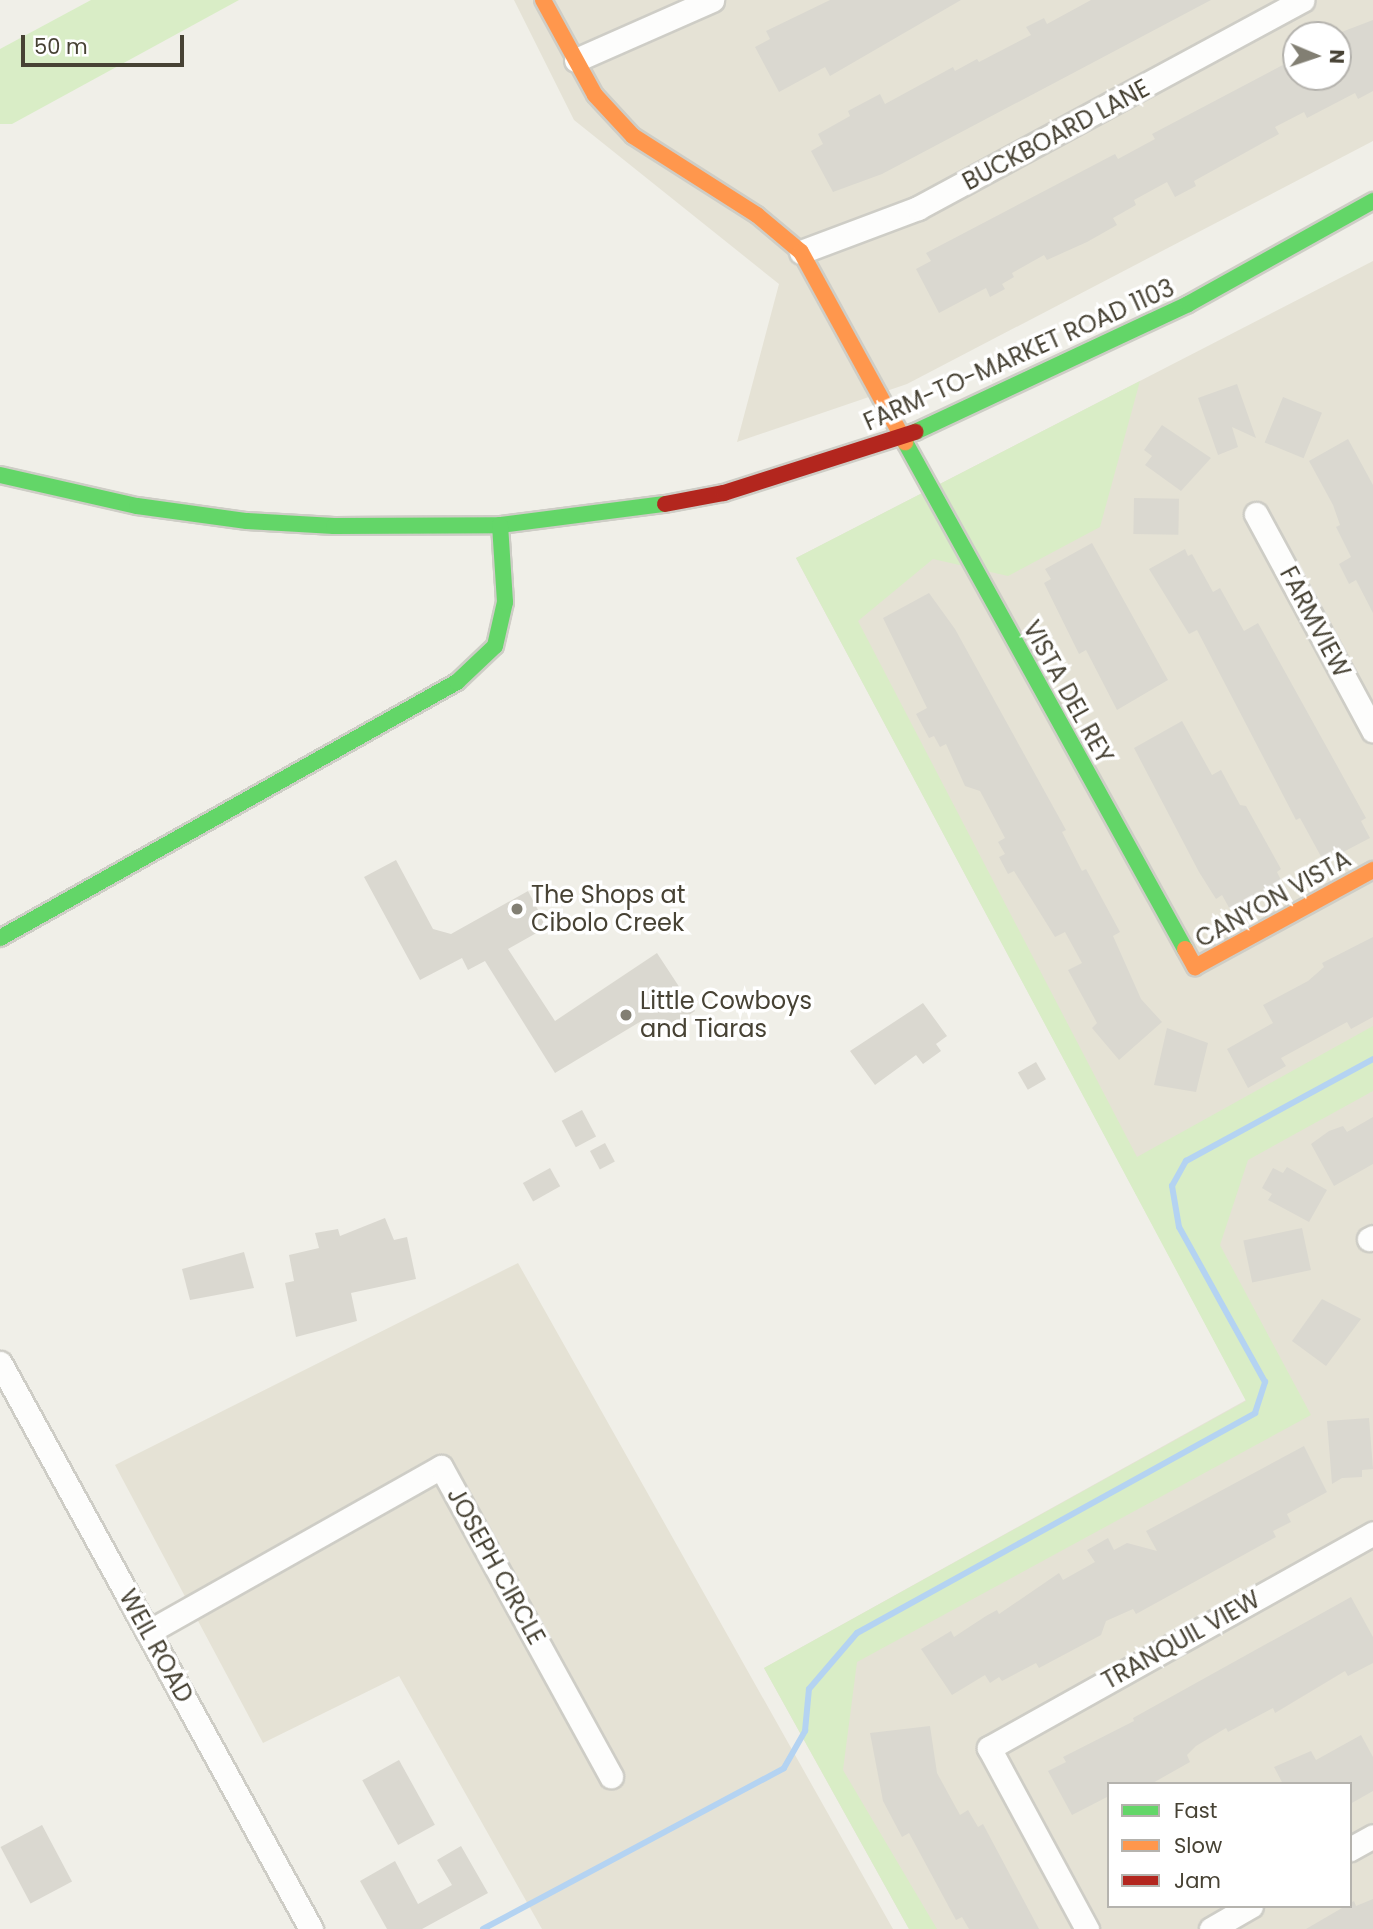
<!DOCTYPE html>
<html>
<head>
<meta charset="utf-8">
<style>
  body { margin:0 }
  #map { position:relative; width:1373px; height:1929px; overflow:hidden; background:#f0efe8; font-family:Poppins,sans-serif }
  div>[style] { position:absolute }
  .residential>* { inset:0; background:#e5e2d5 }
  .green>* { inset:0; background:#d9edc6 }
  .stream>* { height:6px; margin:-3px; padding:0 3px; transform-origin:3px; border-radius:3px; background:#b4d3f2 }
  .building>* { inset:0; background:#dad8d0; transform-origin:0 0 }
  .roads { filter:drop-shadow(2px 0 #cecdc6) drop-shadow(-2px 0 #cecdc6) drop-shadow(0 2px #cecdc6) drop-shadow(0 -2px #cecdc6) }
  .street>* { height:23px; margin:-11.5px; padding:0 11.5px; transform-origin:11.5px; border-radius:11.5px; background:#fdfdfc }
  .fast>* { height:16px; margin:-8px; padding:0 8px; transform-origin:8px; border-radius:8px; background:#63d668 }
  .slow>* { height:16px; margin:-8px; padding:0 8px; transform-origin:8px; border-radius:8px; background:#ff974d }
  .jam>* { height:16px; margin:-8px; padding:0 8px; transform-origin:8px; border-radius:8px; background:#b3261e }
  .dots>* { width:19px; height:19px; translate:-50% -50%; box-sizing:border-box; border:4px solid #fff; border-radius:50% }
  span { translate:-50% -50%; white-space:nowrap; text-align:center; line-height:1.15; -webkit-text-stroke:7px #fff; paint-order:stroke }
  .street-label { font-size:24px; color:#474234 }
  .poi-label { font-size:24px; color:#474234 }
  .left { translate:0 -50%; text-align:left }
  .legend { position:absolute; left:1107px; top:1782px; width:245px; height:126px; box-sizing:border-box; background:#fff; border:2px solid #b5b3ae; margin:0; padding:9px 12px; list-style:none; font-size:21px; color:#474234 }
  .legend li { display:flex; align-items:center; gap:14px; height:35px }
  .legend b { width:35px; border:2px solid #b5b3ae }
  .north { position:absolute; left:1282px; top:21px; width:70px; height:70px; box-sizing:border-box; background:#fff; border:2px solid #b5b3ae; border-radius:50%; rotate:92deg; font-size:19px; font-weight:700; line-height:28px; text-align:center; color:#474234 }
  .north::after { content:''; display:block; margin:auto; width:24px; height:32px; background:#827f73; clip-path:polygon(50% 0,100% 100%,50% 72%,0 100%) }
  .scale { position:absolute; left:21px; top:35px; width:163px; height:32px; box-sizing:border-box; border:4px solid #474234; border-top:0; padding-left:9px; font-size:21px; line-height:24px; white-space:nowrap; color:#474234; -webkit-text-stroke:5px #fff; paint-order:stroke }
</style>
</head>
<body>
<div id="map">
  <div class="residential">
    <i style="clip-path:polygon(evenodd,514px 0,1373px 0,1373px 141px,907px 384px,737px 442px,779px 284px,574px 120px,514px 0,1296px 35px,1338px 35px,1338px 77px,1296px 77px,1296px 35px)"></i>
    <i style="clip-path:polygon(evenodd,1373px 261px,1373px 1929px,909px 1929px,764px 1668px,1246px 1400px,796px 558px,1373px 261px,1109px 1784px,1350px 1784px,1350px 1906px,1109px 1906px,1109px 1784px)"></i>
    <i style="clip-path:polygon(518px 1263px,893px 1929px,542px 1929px,399px 1676px,263px 1743px,115px 1465px)"></i>
  </div>
  <div class="green">
    <i style="clip-path:polygon(91px 0,239px 0,12px 124px,0 124px,0 49px)"></i>
    <i style="clip-path:polygon(1140px 381px,1100px 527px,1008px 576px,933px 559px,858px 621px,1137px 1157px,1373px 1026px,1373px 1091px,1248px 1160px,1220px 1245px,1311px 1415px,857px 1662px,843px 1770px,937px 1929px,909px 1929px,764px 1668px,1246px 1401px,796px 558px)"></i>
  </div>
  <div class="stream">
    <i style="left:483px;top:1929px;width:341px;rotate:-28.1deg"></i>
    <i style="left:784px;top:1768px;width:43px;rotate:-60.4deg"></i>
    <i style="left:805px;top:1731px;width:42px;rotate:-84.6deg"></i>
    <i style="left:809px;top:1689px;width:74px;rotate:-49.4deg"></i>
    <i style="left:857px;top:1633px;width:455px;rotate:-28.9deg"></i>
    <i style="left:1255px;top:1413px;width:33px;rotate:-72deg"></i>
    <i style="left:1265px;top:1382px;width:177px;rotate:-119deg"></i>
    <i style="left:1179px;top:1227px;width:42px;rotate:-99.7deg"></i>
    <i style="left:1172px;top:1186px;width:29px;rotate:-61deg"></i>
    <i style="left:1186px;top:1161px;width:213px;rotate:-28.6deg"></i>
  </div>
  <div class="building">
    <i style="clip-path:polygon(830px 0,961px 0,830px 76px,825px 67px,779px 92px,755px 47px,770px 39px,766px 31px)"></i>
    <i style="clip-path:polygon(1091px 0,1211px 0,882px 174px,833px 192px,811px 151px,823px 144px,818px 134px,850px 116px,848px 111px,880px 94px,885px 104px,953px 67px,955px 71px,977px 59px,979px 62px,1031px 35px,1026px 27px,1044px 18px,1047px 24px)"></i>
    <i style="clip-path:polygon(1373px 20px,1373px 91px,1358px 99px,1355px 93px,1307px 118px,1304px 112px,1275px 127px,1279px 134px,1194px 181px,1196px 186px,1175px 197px,1167px 182px,1134px 200px,1136px 205px,1113px 218px,1117px 225px,1087px 242px,1047px 260px,1044px 255px,1012px 273px,1014px 277px,1002px 284px,1005px 289px,990px 297px,986px 288px,939px 313px,916px 269px,931px 261px,926px 253px,1115px 154px,1118px 159px,1155px 139px,1152px 134px,1296px 58px,1296px 77px,1338px 77px,1338px 43px,1343px 40px,1339px 33px)"></i>
    <i style="clip-path:polygon(1237px 384px,1256px 438px,1232px 427px,1238px 447px,1218px 455px,1198px 398px)"></i>
    <i style="left:1283px;top:397px;width:42px;height:49px;rotate:22deg"></i>
    <i style="clip-path:polygon(1162px 425px,1211px 458px,1181px 491px,1145px 465px,1152px 456px,1144px 450px)"></i>
    <i style="clip-path:polygon(1348px 439px,1373px 485px,1373px 613px,1356px 580px,1349px 584px,1339px 564px,1351px 557px,1336px 527px,1340px 525px,1333px 505px,1309px 461px)"></i>
    <i style="left:1134px;top:498px;width:45px;height:36px;rotate:1deg"></i>
    <i style="clip-path:polygon(1092px 543px,1168px 680px,1117px 710px,1086px 650px,1079px 654px,1044px 583px,1051px 579px,1045px 569px)"></i>
    <i style="clip-path:polygon(1185px 549px,1188px 556px,1192px 554px,1213px 592px,1220px 588px,1244px 631px,1258px 623px,1366px 818px,1361px 821px,1370px 838px,1324px 862px,1300px 818px,1296px 820px,1197px 630px,1189px 634px,1149px 569px)"></i>
    <i style="clip-path:polygon(929px 593px,955px 629px,1066px 830px,1062px 832px,1082px 871px,1086px 869px,1120px 932px,1113px 936px,1141px 999px,1162px 1022px,1119px 1060px,1092px 1028px,1097px 1023px,1068px 970px,1082px 963px,1065px 932px,1055px 937px,1014px 871px,1008px 874px,999px 857px,1005px 854px,998px 842px,1005px 838px,980px 791px,965px 786px,946px 744px,940px 747px,934px 736px,929px 738px,916px 714px,927px 708px,883px 618px)"></i>
    <i style="clip-path:polygon(1182px 721px,1212px 775px,1221px 770px,1240px 805px,1246px 806px,1281px 869px,1277px 872px,1283px 884px,1232px 913px,1222px 895px,1216px 899px,1199px 872px,1134px 748px)"></i>
    <i style="clip-path:polygon(396px 860px,433px 929px,451px 934px,528px 891px,547px 927px,508px 949px,555px 1021px,657px 953px,695px 1011px,654px 1038px,643px 1020px,555px 1073px,485px 961px,468px 970px,462px 958px,420px 980px,364px 877px)"></i>
    <i style="clip-path:polygon(1373px 937px,1373px 1017px,1351px 1029px,1347px 1022px,1281px 1058px,1286px 1066px,1248px 1088px,1227px 1049px,1273px 1023px,1263px 1005px,1308px 981px,1324px 967px,1322px 963px)"></i>
    <i style="clip-path:polygon(923px 1003px,947px 1036px,936px 1044px,941px 1051px,923px 1064px,916px 1055px,875px 1085px,850px 1051px)"></i>
    <i style="clip-path:polygon(1167px 1028px,1208px 1043px,1196px 1092px,1154px 1085px)"></i>
    <i style="left:1036px;top:1062px;width:20px;height:21px;rotate:60deg"></i>
    <i style="left:582px;top:1110px;width:30px;height:23px;rotate:62deg"></i>
    <i style="clip-path:polygon(1373px 1117px,1373px 1164px,1334px 1186px,1311px 1144px,1329px 1131px,1343px 1126px,1347px 1132px)"></i>
    <i style="left:605px;top:1143px;width:21px;height:17px;rotate:62deg"></i>
    <i style="clip-path:polygon(1287px 1167px,1327px 1190px,1309px 1222px,1268px 1200px,1272px 1194px,1262px 1188px,1273px 1168px,1283px 1173px)"></i>
    <i style="left:550px;top:1168px;width:21px;height:31px;rotate:61deg"></i>
    <i style="clip-path:polygon(385px 1218px,394px 1240px,407px 1237px,416px 1279px,351px 1293px,357px 1321px,296px 1337px,285px 1283px,294px 1281px,289px 1255px,319px 1248px,315px 1233px,338px 1229px,340px 1236px)"></i>
    <i style="left:1302px;top:1228px;width:43px;height:60px;rotate:78deg"></i>
    <i style="clip-path:polygon(244px 1252px,254px 1288px,190px 1300px,182px 1269px)"></i>
    <i style="clip-path:polygon(1322px 1299px,1361px 1319px,1326px 1366px,1292px 1341px)"></i>
    <i style="clip-path:polygon(1369px 1418px,1373px 1469px,1362px 1470px,1362px 1477px,1342px 1478px,1332px 1484px,1327px 1421px)"></i>
    <i style="clip-path:polygon(1304px 1446px,1327px 1492px,1287px 1514px,1291px 1522px,1273px 1531px,1276px 1537px,1136px 1614px,1133px 1609px,1106px 1621px,1101px 1635px,1039px 1668px,1036px 1663px,1002px 1681px,999px 1677px,990px 1683px,985px 1675px,952px 1695px,921px 1649px,951px 1631px,954px 1637px,986px 1616px,997px 1610px,999px 1614px,1059px 1573px,1063px 1580px,1095px 1562px,1087px 1550px,1108px 1538px,1114px 1550px,1127px 1543px,1157px 1551px,1146px 1531px)"></i>
    <i style="clip-path:polygon(1351px 1597px,1373px 1637px,1373px 1663px,1348px 1676px,1345px 1671px,1275px 1713px,1273px 1708px,1228px 1732px,1226px 1728px,1196px 1746px,1187px 1755px,1190px 1762px,1151px 1784px,1109px 1784px,1109px 1796px,1072px 1815px,1048px 1771px,1066px 1762px,1063px 1757px,1134px 1721px,1133px 1718px)"></i>
    <i style="clip-path:polygon(930px 1726px,937px 1773px,960px 1815px,968px 1810px,978px 1827px,983px 1824px,1039px 1929px,969px 1929px,962px 1917px,956px 1920px,909px 1833px,902px 1837px,883px 1801px,870px 1733px)"></i>
    <i style="clip-path:polygon(1361px 1735px,1373px 1757px,1373px 1791px,1350px 1804px,1350px 1784px,1283px 1784px,1274px 1767px,1311px 1751px,1316px 1760px)"></i>
    <i style="left:399px;top:1760px;width:74px;height:42px;rotate:61deg"></i>
    <i style="left:42px;top:1825px;width:64px;height:47px;rotate:62deg"></i>
    <i style="clip-path:polygon(461px 1846px,488px 1893px,422px 1929px,387px 1929px,360px 1881px,395px 1861px,418px 1904px,452px 1885px,437px 1860px)"></i>
    <i style="clip-path:polygon(1373px 1899px,1373px 1929px,1306px 1929px,1354px 1901px,1356px 1906px)"></i>
  </div>
  <div class="roads">
    <div class="street">
      <i style="left:576px;top:60px;width:149px;rotate:-23.8deg"></i>
      <i style="left:801px;top:252px;width:125px;rotate:-20.6deg"></i>
      <i style="left:918px;top:208px;width:437px;rotate:-28.4deg"></i>
      <i style="left:1256px;top:514px;width:246px;rotate:61.6deg"></i>
      <i style="left:1369px;top:1239px;width:4px;rotate:-27deg"></i>
      <i style="left:0;top:1363px;width:646px;rotate:61.21deg"></i>
      <i style="left:148px;top:1632px;width:336px;rotate:-29.4deg"></i>
      <i style="left:441px;top:1467px;width:353px;rotate:61.2deg"></i>
      <i style="left:1350px;top:1849px;width:26px;rotate:-29deg"></i>
      <i style="left:1087px;top:1929px;width:206px;rotate:-118.4deg"></i>
      <i style="left:989px;top:1748px;width:440px;rotate:-29.2deg"></i>
      <i style="left:1211px;top:1929px;width:46px;rotate:-29.9deg"></i>
    </div>
    <div class="fast">
      <i style="left:915px;top:432px;width:302px;rotate:-25.1deg"></i>
      <i style="left:1188px;top:304px;width:212px;rotate:-29.1deg"></i>
      <i style="left:905px;top:442px;width:579px;rotate:61.09deg"></i>
      <i style="left:0;top:475px;width:140px;rotate:12.8deg"></i>
      <i style="left:137px;top:506px;width:111px;rotate:7.8deg"></i>
      <i style="left:247px;top:521px;width:87px;rotate:3.3deg"></i>
      <i style="left:334px;top:526px;width:166px;rotate:-0.3deg"></i>
      <i style="left:500px;top:525px;width:166px;rotate:-7.3deg"></i>
      <i style="left:0;top:938px;width:524px;rotate:-29.26deg"></i>
      <i style="left:457px;top:682px;width:52px;rotate:-43.5deg"></i>
      <i style="left:495px;top:646px;width:45px;rotate:-77.2deg"></i>
      <i style="left:505px;top:602px;width:77px;rotate:-93.7deg"></i>
    </div>
    <div class="slow">
      <i style="left:543px;top:0;width:108px;rotate:61.3deg"></i>
      <i style="left:595px;top:95px;width:56px;rotate:47.2deg"></i>
      <i style="left:633px;top:136px;width:147px;rotate:32.5deg"></i>
      <i style="left:757px;top:215px;width:57px;rotate:40.1deg"></i>
      <i style="left:801px;top:252px;width:217px;rotate:61.3deg"></i>
      <i style="left:1185px;top:949px;width:21px;rotate:61deg"></i>
      <i style="left:1195px;top:967px;width:203px;rotate:-28.6deg"></i>
    </div>
    <div class="jam">
      <i style="left:665px;top:504px;width:60px;rotate:-10.6deg"></i>
      <i style="left:724px;top:493px;width:201px;rotate:-17.7deg"></i>
    </div>
  </div>
  <div class="dots">
    <i style="left:517px;top:909px;background:#827f73"></i>
    <i style="left:626px;top:1015px;background:#827f73"></i>
  </div>
  <div class="street-label">
    <span style="left:1056px;top:135px;rotate:-28deg">BUCKBOARD LANE</span>
    <span style="left:1019px;top:355px;rotate:-24deg">FARM-TO-MARKET ROAD 1103</span>
    <span style="left:1315px;top:622px;rotate:62deg">FARMVIEW</span>
    <span style="left:1068px;top:692px;rotate:61deg">VISTA DEL REY</span>
    <span style="left:1273px;top:899px;rotate:-29deg">CANYON VISTA</span>
    <span style="left:496px;top:1566px;rotate:61deg">JOSEPH CIRCLE</span>
    <span style="left:1181px;top:1640px;rotate:-29deg">TRANQUIL VIEW</span>
    <span style="left:156px;top:1646px;rotate:61deg">WEIL ROAD</span>
  </div>
  <div class="poi-label">
    <span class="left" style="left:531px;top:909px">The Shops at<br>Cibolo Creek</span>
    <span class="left" style="left:640px;top:1015px">Little Cowboys<br>and Tiaras</span>
  </div>
  <ul class="legend">
  <li><b style="height:9px;background:#63d668"></b>Fast</li>
  <li><b style="height:9px;background:#ff974d"></b>Slow</li>
  <li><b style="height:9px;background:#b3261e"></b>Jam</li>
  </ul>
  <div class="north">N</div>
  <div class="scale">50 m</div>
</div>
</body>
</html>
